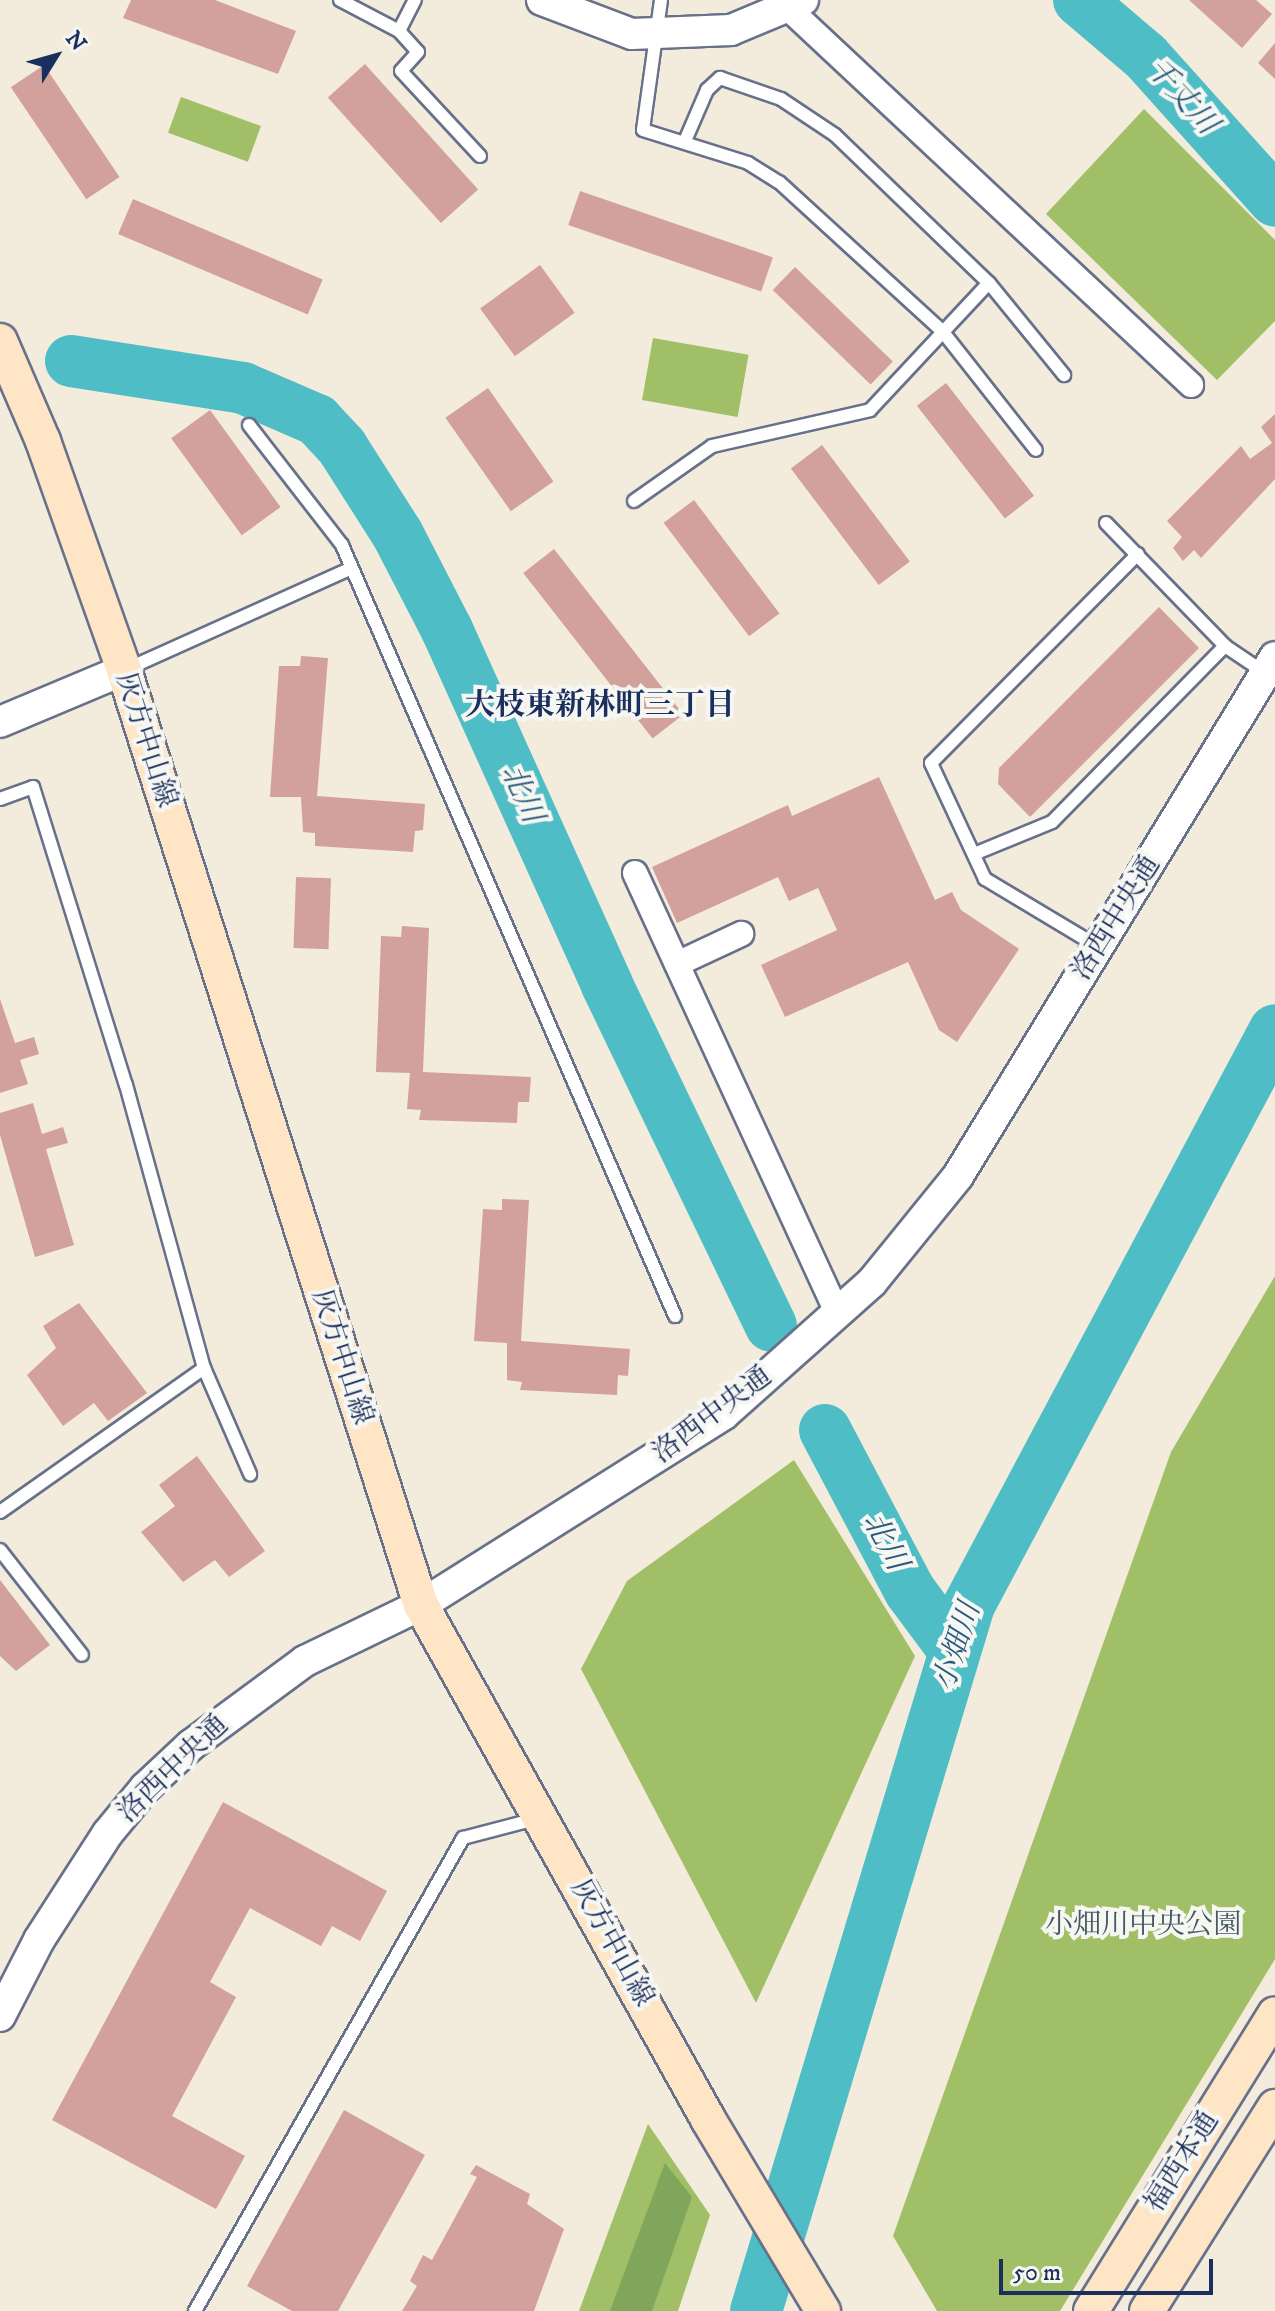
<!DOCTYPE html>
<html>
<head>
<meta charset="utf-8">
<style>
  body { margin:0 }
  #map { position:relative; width:1275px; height:2311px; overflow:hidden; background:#f3ebdb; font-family:"IM FELL DW Pica","Noto Serif JP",serif }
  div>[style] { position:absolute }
  .green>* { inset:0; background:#a1bf67; transform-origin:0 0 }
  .forest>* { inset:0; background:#80a65c }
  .river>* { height:52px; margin:-26px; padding:0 26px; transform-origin:26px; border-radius:26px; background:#4ebdc5 }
  .building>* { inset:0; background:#d3a19b; transform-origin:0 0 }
  .roads { filter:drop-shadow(2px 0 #67718a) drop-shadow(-2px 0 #67718a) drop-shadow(0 2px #67718a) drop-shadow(0 -2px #67718a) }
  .service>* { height:12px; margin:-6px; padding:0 6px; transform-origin:6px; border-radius:6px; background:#fff }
  .minor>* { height:24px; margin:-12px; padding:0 12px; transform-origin:12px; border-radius:12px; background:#fff }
  .tertiary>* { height:30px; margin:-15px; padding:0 15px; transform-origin:15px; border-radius:15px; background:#fff }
  .secondary>* { height:34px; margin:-17px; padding:0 17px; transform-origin:17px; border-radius:17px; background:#fde5c5 }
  span { translate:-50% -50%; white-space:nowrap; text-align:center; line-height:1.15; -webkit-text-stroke:8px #f6f6f2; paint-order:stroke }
  .street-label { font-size:28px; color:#1b2f5e }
  .park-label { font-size:28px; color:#435a61 }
  .water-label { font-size:30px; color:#2a5a7d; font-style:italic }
  .neighbourhood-label { font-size:30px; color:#1b2f5e; font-weight:700 }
  .north { position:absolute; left:16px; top:16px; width:80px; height:80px; -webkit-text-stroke:6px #f6f6f2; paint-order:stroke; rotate:53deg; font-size:22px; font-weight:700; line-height:32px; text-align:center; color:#1b2f5e }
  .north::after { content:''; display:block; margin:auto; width:28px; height:36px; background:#1b2f5e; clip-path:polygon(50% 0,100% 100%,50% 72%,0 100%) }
  .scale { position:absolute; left:999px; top:2259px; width:214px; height:36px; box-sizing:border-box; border:4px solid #1b2f5e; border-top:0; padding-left:10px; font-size:24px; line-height:28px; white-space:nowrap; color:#1b2f5e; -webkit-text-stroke:6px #f6f6f2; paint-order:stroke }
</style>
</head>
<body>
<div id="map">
  <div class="green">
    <i style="left:181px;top:97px;width:85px;height:38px;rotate:20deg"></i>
    <i style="clip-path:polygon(1144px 109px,1275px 240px,1275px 321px,1217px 380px,1046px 214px)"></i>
    <i style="left:653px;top:338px;width:97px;height:63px;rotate:10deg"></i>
    <i style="clip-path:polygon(1275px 1276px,1275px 1959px,1060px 2311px,937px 2311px,893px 2236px,1171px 1452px)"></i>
    <i style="clip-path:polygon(794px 1460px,915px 1656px,756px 2003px,581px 1669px,627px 1581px)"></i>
    <i style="clip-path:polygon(648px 2124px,710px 2215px,678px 2311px,579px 2311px)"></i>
  </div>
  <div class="forest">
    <i style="clip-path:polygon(665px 2163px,692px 2197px,652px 2311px,610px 2311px)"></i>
  </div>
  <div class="river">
    <i style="left:1079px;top:0;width:88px;rotate:40.4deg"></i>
    <i style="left:1146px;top:57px;width:193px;rotate:48.1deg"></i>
    <i style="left:71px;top:361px;width:174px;rotate:8.9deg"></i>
    <i style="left:243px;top:388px;width:81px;rotate:23.4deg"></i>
    <i style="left:317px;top:420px;width:37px;rotate:47deg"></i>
    <i style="left:342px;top:447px;width:104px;rotate:57.5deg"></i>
    <i style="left:398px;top:535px;width:107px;rotate:62.7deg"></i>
    <i style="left:447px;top:630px;width:389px;rotate:65.7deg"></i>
    <i style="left:607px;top:985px;width:378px;rotate:64.3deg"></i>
    <i style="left:825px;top:1430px;width:182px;rotate:62.2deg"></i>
    <i style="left:910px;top:1591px;width:72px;rotate:53.4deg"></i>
    <i style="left:756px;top:2311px;width:737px;rotate:-73.21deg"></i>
    <i style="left:969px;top:1605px;width:651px;rotate:-61.98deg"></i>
  </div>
  <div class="building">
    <i style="clip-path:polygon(131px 0,215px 0,296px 31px,278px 74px,123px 18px)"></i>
    <i style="clip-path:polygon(1189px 0,1256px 0,1272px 14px,1242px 48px)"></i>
    <i style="clip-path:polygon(1275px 43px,1275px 79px,1258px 63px)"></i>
    <i style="left:365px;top:64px;width:169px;height:50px;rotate:48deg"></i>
    <i style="left:44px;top:65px;width:135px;height:40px;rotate:56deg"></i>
    <i style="left:580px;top:191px;width:204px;height:36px;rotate:19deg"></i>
    <i style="left:133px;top:199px;width:206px;height:38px;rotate:23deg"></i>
    <i style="left:540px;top:265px;width:59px;height:74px;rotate:54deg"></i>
    <i style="left:795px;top:267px;width:136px;height:32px;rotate:44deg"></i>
    <i style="left:946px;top:383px;width:143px;height:37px;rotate:52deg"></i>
    <i style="left:488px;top:388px;width:114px;height:52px;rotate:55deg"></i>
    <i style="left:210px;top:410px;width:120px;height:48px;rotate:54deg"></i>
    <i style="clip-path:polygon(1275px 414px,1275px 479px,1201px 558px,1194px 550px,1183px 561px,1173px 548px,1182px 537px,1167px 521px,1241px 446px,1250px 459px,1272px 443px,1261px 427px)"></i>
    <i style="left:822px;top:445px;width:146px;height:39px;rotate:53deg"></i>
    <i style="left:694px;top:500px;width:142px;height:38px;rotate:53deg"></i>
    <i style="left:554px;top:549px;width:210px;height:39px;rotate:52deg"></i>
    <i style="clip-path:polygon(1159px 607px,1199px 648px,1030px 817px,998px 784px,999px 768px)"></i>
    <i style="clip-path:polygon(301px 656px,328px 658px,317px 796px,425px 804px,423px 830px,415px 831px,413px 852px,315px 846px,315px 833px,303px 832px,301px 797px,270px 797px,279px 666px,300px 666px)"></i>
    <i style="clip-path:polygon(879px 777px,935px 900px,952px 892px,961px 910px,1019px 949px,957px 1042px,939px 1030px,908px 962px,785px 1017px,761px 965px,837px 930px,818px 888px,789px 901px,778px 877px,677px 923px,652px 867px,788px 805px,792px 816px)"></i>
    <i style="left:296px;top:877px;width:35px;height:71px;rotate:2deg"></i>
    <i style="clip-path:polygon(402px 926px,429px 928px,423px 1072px,531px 1077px,529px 1102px,518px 1102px,517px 1123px,419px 1120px,421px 1110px,407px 1109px,410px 1073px,376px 1072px,381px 936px,401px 937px)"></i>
    <i style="clip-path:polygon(0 999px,15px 1043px,34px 1037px,39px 1054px,20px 1060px,28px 1084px,0 1093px)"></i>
    <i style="clip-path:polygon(33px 1103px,42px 1134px,63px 1127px,68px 1143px,46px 1149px,74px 1245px,35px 1257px,0 1135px,0 1113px)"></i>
    <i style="clip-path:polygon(502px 1199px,529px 1200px,521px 1341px,630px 1349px,628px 1376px,618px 1375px,617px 1395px,520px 1390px,522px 1382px,507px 1380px,507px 1343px,474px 1341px,483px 1209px,502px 1210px)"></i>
    <i style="clip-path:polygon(79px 1303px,147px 1393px,108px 1421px,94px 1403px,63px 1426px,27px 1375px,56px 1348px,43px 1326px)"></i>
    <i style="clip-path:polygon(197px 1456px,265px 1551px,229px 1577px,215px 1560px,183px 1582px,141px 1532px,175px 1506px,159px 1485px)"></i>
    <i style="clip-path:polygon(0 1580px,50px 1645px,16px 1671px,0 1656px)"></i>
    <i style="clip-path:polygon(223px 1802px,387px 1891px,360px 1941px,332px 1926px,321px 1946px,250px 1908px,210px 1982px,236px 1997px,172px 2116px,245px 2156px,216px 2209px,52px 2120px)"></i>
    <i style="clip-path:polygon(344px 2110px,425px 2155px,338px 2311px,292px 2311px,247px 2286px)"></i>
    <i style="clip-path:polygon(476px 2165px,530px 2194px,527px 2204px,564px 2229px,534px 2311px,402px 2311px,417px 2286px,410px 2281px,423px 2255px,432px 2260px,477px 2177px,470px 2174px)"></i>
  </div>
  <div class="roads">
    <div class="service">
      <i style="left:340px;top:0;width:67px;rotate:27.7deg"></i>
      <i style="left:399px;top:31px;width:28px;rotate:48deg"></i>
      <i style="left:418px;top:52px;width:25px;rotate:132deg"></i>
      <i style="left:401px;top:71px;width:116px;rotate:47.1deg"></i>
      <i style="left:661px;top:0;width:131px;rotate:97.9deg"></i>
      <i style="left:643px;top:130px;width:110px;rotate:17.4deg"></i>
      <i style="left:748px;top:163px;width:36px;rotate:32deg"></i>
      <i style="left:779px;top:182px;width:222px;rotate:42.4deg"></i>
      <i style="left:943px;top:332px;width:150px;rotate:51.8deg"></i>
      <i style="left:399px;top:31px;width:35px;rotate:-63deg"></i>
      <i style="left:685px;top:141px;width:56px;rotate:-66.7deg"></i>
      <i style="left:707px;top:90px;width:18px;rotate:-43deg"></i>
      <i style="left:720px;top:78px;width:65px;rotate:19deg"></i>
      <i style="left:781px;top:99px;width:65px;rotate:33.7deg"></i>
      <i style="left:835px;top:135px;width:214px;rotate:43.9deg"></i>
      <i style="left:989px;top:283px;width:119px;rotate:50.8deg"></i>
      <i style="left:249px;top:425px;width:152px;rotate:52.2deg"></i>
      <i style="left:342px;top:545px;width:840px;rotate:66.64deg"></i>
      <i style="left:634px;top:501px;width:95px;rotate:-35.2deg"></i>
      <i style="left:712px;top:446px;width:162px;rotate:-12.8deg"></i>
      <i style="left:870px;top:410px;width:174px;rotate:-46.9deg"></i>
      <i style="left:1106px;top:523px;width:171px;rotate:45.9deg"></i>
      <i style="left:1225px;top:646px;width:48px;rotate:34deg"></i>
      <i style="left:127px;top:669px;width:244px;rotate:-24.2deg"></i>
      <i style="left:0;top:799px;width:35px;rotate:-20deg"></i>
      <i style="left:33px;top:787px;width:312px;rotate:72.7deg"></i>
      <i style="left:126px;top:1085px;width:294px;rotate:74.6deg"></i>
      <i style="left:204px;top:1368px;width:116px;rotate:66.5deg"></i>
      <i style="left:974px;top:854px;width:84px;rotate:-22.3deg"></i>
      <i style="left:1052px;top:822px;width:247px;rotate:-45.5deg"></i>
      <i style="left:1097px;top:946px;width:131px;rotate:-149.1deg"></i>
      <i style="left:985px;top:879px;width:128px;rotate:-115deg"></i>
      <i style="left:931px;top:763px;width:294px;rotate:-45.3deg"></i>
      <i style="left:0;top:1512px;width:250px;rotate:-35.2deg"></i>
      <i style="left:0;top:1550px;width:133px;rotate:52deg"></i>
      <i style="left:195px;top:2311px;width:544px;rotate:-60.46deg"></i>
      <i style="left:463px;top:1838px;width:79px;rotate:-14.7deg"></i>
    </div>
    <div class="minor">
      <i style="left:788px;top:8px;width:552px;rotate:43.09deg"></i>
      <i style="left:635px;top:873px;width:484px;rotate:65.3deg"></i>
      <i style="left:677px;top:964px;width:71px;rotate:-25.1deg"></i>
    </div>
    <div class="tertiary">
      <i style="left:542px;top:0;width:96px;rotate:20.7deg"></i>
      <i style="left:632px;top:34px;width:99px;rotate:-2.3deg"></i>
      <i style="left:731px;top:30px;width:78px;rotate:-22.6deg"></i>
      <i style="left:0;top:722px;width:134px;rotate:-22.8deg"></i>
      <i style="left:0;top:2016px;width:85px;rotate:-62.8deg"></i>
      <i style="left:39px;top:1940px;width:127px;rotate:-57.2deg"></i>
      <i style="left:108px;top:1833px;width:58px;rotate:-50.6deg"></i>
      <i style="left:145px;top:1788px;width:63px;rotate:-43.1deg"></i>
      <i style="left:191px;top:1745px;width:142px;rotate:-36.4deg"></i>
      <i style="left:305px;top:1661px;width:129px;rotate:-25.8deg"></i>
      <i style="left:421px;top:1605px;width:358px;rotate:-32.2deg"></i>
      <i style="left:724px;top:1414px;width:198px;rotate:-41.7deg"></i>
      <i style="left:872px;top:1282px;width:136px;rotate:-50.9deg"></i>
      <i style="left:958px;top:1176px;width:608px;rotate:-58.58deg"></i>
    </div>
    <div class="secondary">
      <i style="left:0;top:341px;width:109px;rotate:66.7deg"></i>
      <i style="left:43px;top:441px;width:243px;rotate:70.5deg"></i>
      <i style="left:124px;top:670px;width:981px;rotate:72.38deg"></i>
      <i style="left:421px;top:1605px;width:589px;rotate:60.82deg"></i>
      <i style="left:708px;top:2119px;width:224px;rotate:59.1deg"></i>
      <i style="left:1091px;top:2311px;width:349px;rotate:-58.2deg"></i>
      <i style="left:1147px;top:2311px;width:241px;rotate:-57.9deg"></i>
    </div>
  </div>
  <div class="street-label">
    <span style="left:146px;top:740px;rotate:72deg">灰方中山線</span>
    <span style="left:1116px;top:918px;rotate:-58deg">洛西中央通</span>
    <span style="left:342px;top:1357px;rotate:72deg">灰方中山線</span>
    <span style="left:712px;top:1415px;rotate:-37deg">洛西中央通</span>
    <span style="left:173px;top:1769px;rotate:-44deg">洛西中央通</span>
    <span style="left:612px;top:1943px;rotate:61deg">灰方中山線</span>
    <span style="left:1182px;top:2162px;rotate:-58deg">福西本通</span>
  </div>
  <div class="park-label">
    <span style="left:1143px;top:1925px">小畑川中央公園</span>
  </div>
  <div class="water-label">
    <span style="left:1181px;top:97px;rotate:48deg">千丈川</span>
    <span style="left:521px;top:794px;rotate:66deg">北川</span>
    <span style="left:884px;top:1542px;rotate:62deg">北川</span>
    <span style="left:958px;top:1647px;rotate:-72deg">小畑川</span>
  </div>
  <div class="neighbourhood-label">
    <span style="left:600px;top:706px">大枝東新林町三丁目</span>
  </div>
  <div class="north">N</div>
  <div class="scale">50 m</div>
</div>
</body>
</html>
